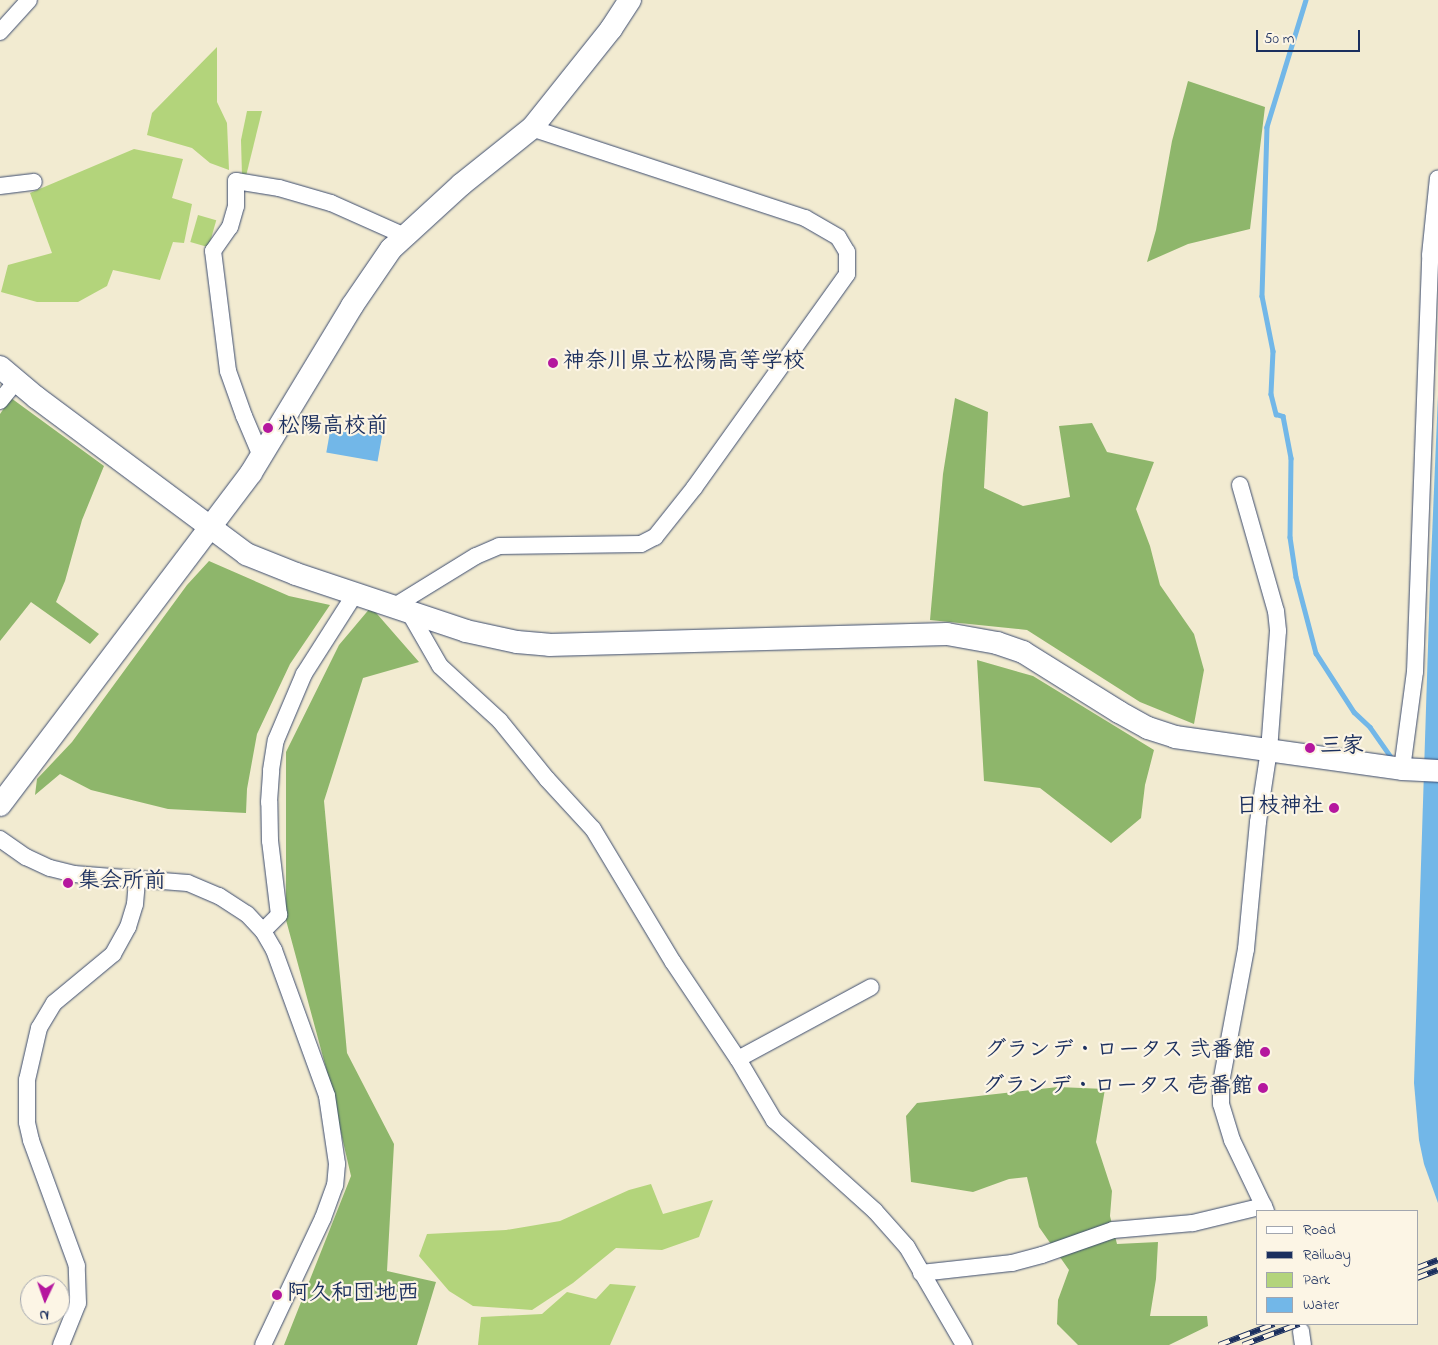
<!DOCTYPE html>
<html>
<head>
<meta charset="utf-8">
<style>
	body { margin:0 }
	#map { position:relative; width:1438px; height:1345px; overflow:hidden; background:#f2ebd1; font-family:"Indie Flower","Klee One",sans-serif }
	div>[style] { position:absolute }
	.green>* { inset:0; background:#b3d47b; transform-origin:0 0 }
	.forest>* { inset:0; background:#8eb66b }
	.water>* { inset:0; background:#72b7e8; transform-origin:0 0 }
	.stream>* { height:4.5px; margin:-2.25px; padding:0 2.25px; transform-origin:2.25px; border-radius:2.25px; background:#72b7e8 }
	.roads { filter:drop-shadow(0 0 1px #3b4b6f) drop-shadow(0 0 1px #3b4b6f) }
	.street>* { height:16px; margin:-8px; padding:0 8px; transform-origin:8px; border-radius:8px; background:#fff }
	.secondary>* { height:22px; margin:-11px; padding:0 11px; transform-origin:11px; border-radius:11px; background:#fff }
	.rail>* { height:5.5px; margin-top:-2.75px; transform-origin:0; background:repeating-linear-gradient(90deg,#fcf5e5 0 11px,#1b2f5e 0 22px); box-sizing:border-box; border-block:1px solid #1b2f5e }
	.dots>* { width:14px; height:14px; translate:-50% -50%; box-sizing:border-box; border:2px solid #fcf5e5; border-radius:50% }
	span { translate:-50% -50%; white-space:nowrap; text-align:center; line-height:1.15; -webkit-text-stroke:4.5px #fcf5e5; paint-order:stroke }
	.poi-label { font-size:22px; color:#1b2f5e; font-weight:700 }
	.left { translate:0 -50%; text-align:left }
	.right { translate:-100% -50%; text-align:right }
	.legend { position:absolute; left:1256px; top:1210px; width:162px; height:115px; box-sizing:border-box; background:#fcf5e5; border:1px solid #a2a6af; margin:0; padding:6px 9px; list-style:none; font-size:15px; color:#1b2f5e }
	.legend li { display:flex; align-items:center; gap:10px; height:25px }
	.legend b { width:25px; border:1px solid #a2a6af }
	.north { position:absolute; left:20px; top:1275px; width:50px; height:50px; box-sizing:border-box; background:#fcf5e5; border:1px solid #a2a6af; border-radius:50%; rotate:183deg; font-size:14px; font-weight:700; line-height:20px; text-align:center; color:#1b2f5e }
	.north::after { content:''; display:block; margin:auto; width:18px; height:22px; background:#b5179e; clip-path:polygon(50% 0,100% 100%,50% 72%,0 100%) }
	.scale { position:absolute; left:1256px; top:30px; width:104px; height:22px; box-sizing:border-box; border:2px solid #1b2f5e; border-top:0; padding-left:6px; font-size:15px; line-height:18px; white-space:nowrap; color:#1b2f5e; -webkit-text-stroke:4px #fcf5e5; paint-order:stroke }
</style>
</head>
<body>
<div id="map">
	<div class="green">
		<div style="clip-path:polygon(217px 47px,217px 102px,227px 123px,229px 170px,210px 163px,192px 148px,147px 135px,152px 113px)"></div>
		<div style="clip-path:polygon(247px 111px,262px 111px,246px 176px,242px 176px,241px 140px)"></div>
		<div style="clip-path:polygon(134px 149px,183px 159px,172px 198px,192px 204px,184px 243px,173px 242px,160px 280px,113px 270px,107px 286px,78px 302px,37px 302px,1px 292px,8px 265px,52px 253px,30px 193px)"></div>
		<div style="left:198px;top:215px;width:19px;height:28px;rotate:16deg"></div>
		<div style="clip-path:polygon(651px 1184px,663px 1214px,713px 1200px,699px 1237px,662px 1250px,616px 1248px,573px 1283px,532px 1310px,473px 1306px,449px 1291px,419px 1256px,427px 1234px,506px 1230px,560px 1221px,629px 1190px)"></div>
		<div style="clip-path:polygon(610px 1284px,636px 1286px,610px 1345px,478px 1345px,481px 1317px,542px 1314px,567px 1292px,596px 1299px)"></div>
	</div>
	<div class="forest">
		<div style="clip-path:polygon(1188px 81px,1265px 107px,1250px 229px,1188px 244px,1147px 262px,1156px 230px,1172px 141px)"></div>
		<div style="clip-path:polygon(11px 398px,104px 466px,82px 520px,65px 581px,56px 602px,99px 634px,90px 644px,31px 602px,0 641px,0 414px)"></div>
		<div style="clip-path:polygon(955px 398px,988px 412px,984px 488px,1023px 506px,1070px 497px,1059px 426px,1092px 423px,1107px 452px,1154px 462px,1136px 509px,1150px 546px,1160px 585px,1194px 634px,1204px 670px,1194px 724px,1140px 702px,1027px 630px,930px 620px,943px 474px)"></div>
		<div style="clip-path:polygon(209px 561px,289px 596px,330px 605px,290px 664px,257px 734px,247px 789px,246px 813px,168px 809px,91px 790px,60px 774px,35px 795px,37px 779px,72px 742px,187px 585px)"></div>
		<div style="clip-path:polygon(371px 607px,419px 662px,363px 678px,324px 801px,347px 1053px,394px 1144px,387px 1271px,436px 1282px,417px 1345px,284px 1345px,351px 1176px,326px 1068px,286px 920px,286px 752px,339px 645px)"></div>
		<div style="clip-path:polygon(977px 660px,1033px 676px,1154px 750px,1145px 785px,1141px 818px,1111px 843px,1040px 788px,984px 781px)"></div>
		<div style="clip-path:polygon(1058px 1087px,1105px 1089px,1096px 1142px,1112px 1191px,1110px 1216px,1117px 1244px,1158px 1242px,1156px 1279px,1150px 1316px,1207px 1316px,1208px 1326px,1169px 1345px,1078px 1345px,1057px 1324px,1058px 1300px,1069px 1270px,1039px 1227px,1027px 1177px,1009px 1179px,973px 1192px,911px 1182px,906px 1116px,917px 1103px)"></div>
	</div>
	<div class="water">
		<div style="clip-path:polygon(1438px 395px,1438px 1203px,1424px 1164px,1419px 1140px,1414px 1083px,1430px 584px)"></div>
		<div style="left:331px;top:426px;width:52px;height:27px;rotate:10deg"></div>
	</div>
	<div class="stream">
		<div style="left:1306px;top:0;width:133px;rotate:107.1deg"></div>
		<div style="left:1267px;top:127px;width:169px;rotate:91.7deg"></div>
		<div style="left:1262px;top:296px;width:56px;rotate:78.7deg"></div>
		<div style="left:1273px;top:351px;width:43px;rotate:92.7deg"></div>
		<div style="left:1271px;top:394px;width:21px;rotate:76deg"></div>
		<div style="left:1276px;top:414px;width:7px;rotate:16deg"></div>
		<div style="left:1283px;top:416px;width:43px;rotate:79.2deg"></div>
		<div style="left:1291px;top:458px;width:79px;rotate:90.7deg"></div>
		<div style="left:1290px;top:537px;width:40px;rotate:81.5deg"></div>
		<div style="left:1296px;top:577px;width:79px;rotate:75.3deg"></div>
		<div style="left:1316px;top:653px;width:70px;rotate:57.2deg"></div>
		<div style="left:1354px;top:712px;width:22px;rotate:43deg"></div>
		<div style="left:1370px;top:727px;width:38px;rotate:55deg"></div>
	</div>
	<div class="roads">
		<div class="street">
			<div style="left:0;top:32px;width:43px;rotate:-47.8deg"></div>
			<div style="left:0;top:186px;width:34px;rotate:-7deg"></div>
			<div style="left:0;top:401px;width:26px;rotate:-51deg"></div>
			<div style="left:261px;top:456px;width:43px;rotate:-113deg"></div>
			<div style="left:244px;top:416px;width:48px;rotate:-109.6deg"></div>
			<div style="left:228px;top:371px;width:121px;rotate:-97.1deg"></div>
			<div style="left:213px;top:251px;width:29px;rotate:-55deg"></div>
			<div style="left:230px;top:227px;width:22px;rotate:-74deg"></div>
			<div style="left:236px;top:206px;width:25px;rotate:-90deg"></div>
			<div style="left:236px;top:181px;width:44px;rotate:9.2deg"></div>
			<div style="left:279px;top:188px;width:54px;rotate:16.1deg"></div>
			<div style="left:331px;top:203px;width:81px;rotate:24deg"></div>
			<div style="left:1240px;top:485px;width:131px;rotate:74.1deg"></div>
			<div style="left:1276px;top:611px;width:20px;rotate:84deg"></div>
			<div style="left:1278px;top:631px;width:119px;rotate:94.3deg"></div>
			<div style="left:1269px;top:750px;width:73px;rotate:98.7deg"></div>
			<div style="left:1258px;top:822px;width:128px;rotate:95.4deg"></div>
			<div style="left:1246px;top:949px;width:136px;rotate:100.6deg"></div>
			<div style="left:1221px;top:1083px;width:21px;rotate:90deg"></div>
			<div style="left:1221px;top:1104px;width:38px;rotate:73deg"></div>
			<div style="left:1232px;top:1140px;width:79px;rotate:64.4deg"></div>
			<div style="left:393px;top:607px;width:97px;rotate:-31.6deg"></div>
			<div style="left:476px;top:556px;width:25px;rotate:-23deg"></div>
			<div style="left:499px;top:546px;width:142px;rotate:-0.8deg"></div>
			<div style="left:641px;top:544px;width:16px;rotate:-27deg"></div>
			<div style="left:655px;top:537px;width:63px;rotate:-51.5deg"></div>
			<div style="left:694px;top:488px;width:263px;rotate:-54.4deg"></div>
			<div style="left:847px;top:274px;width:22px;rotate:-90deg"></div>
			<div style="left:847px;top:252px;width:17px;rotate:-121deg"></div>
			<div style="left:838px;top:237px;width:38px;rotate:-150deg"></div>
			<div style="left:805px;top:218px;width:287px;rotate:-161.8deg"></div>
			<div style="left:409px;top:612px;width:62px;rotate:60.1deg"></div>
			<div style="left:440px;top:666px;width:81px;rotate:42.5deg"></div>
			<div style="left:500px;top:721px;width:75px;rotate:51deg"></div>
			<div style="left:547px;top:779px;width:68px;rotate:47.4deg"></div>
			<div style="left:593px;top:829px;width:155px;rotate:59deg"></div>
			<div style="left:673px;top:962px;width:117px;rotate:56.2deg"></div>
			<div style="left:738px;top:1059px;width:71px;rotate:59.5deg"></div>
			<div style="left:774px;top:1120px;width:136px;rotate:42deg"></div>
			<div style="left:875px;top:1211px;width:48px;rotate:48.4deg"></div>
			<div style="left:907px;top:1247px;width:113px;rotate:59.8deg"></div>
			<div style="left:1402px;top:769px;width:98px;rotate:-82.4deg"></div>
			<div style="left:1415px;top:672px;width:417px;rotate:-87.9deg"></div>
			<div style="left:1430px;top:255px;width:77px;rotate:-84.1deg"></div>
			<div style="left:0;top:839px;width:32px;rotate:35deg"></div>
			<div style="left:26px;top:857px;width:26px;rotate:25deg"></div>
			<div style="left:50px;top:868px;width:25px;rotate:14deg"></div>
			<div style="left:74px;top:874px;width:114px;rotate:4.5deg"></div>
			<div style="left:188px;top:883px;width:34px;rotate:23deg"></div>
			<div style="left:219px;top:896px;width:33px;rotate:33deg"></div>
			<div style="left:247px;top:914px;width:23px;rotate:47deg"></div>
			<div style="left:263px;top:931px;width:22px;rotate:60deg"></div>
			<div style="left:274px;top:950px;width:155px;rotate:70deg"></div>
			<div style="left:327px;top:1096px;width:69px;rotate:81.6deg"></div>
			<div style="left:337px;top:1164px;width:21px;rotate:95deg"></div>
			<div style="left:335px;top:1185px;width:35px;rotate:110deg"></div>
			<div style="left:323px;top:1218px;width:140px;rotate:115.3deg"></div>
			<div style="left:263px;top:931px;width:23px;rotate:-45deg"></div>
			<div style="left:279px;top:915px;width:75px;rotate:-96.9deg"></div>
			<div style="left:270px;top:841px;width:39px;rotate:-91deg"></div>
			<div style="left:269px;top:802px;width:32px;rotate:-86deg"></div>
			<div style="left:271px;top:770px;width:30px;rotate:-81deg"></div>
			<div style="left:276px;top:740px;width:72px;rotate:-67deg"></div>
			<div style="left:304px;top:674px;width:95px;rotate:-57.5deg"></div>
			<div style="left:738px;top:1059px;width:151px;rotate:-28.4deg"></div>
			<div style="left:921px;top:1273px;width:92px;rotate:-6.3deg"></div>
			<div style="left:1012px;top:1263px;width:31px;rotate:-15deg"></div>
			<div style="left:1042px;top:1255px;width:75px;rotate:-19.4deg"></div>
			<div style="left:1113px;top:1230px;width:80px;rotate:-5deg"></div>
			<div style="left:1193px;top:1223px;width:73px;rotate:-13.5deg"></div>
			<div style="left:1301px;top:1331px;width:14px;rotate:82deg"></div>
			<div style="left:61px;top:1345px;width:45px;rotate:-68deg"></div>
			<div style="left:78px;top:1303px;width:37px;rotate:-92deg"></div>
			<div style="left:77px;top:1266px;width:134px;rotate:-110.1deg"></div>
			<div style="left:31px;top:1140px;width:18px;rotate:-103deg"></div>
			<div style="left:27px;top:1122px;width:42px;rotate:-90deg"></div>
			<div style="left:27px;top:1080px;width:53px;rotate:-77deg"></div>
			<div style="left:39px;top:1028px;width:29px;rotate:-59deg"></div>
			<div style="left:54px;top:1003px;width:77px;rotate:-39.7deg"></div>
			<div style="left:113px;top:954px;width:31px;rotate:-61deg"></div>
			<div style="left:128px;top:927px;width:24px;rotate:-73deg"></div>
			<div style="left:135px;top:904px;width:23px;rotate:-85deg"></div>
		</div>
		<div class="secondary">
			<div style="left:0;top:367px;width:48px;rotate:40deg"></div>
			<div style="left:37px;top:398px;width:261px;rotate:36.7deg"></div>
			<div style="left:246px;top:554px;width:54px;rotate:21.8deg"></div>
			<div style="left:296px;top:574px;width:179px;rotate:18.5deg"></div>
			<div style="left:466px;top:631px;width:52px;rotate:12.2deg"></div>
			<div style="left:517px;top:642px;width:32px;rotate:5deg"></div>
			<div style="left:549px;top:645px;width:398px;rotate:-1.6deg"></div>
			<div style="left:947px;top:634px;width:51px;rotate:10.2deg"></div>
			<div style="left:997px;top:643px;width:28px;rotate:19deg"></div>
			<div style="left:1023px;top:652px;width:113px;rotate:32deg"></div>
			<div style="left:1119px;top:712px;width:33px;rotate:29deg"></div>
			<div style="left:1148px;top:728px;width:28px;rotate:18deg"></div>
			<div style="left:1175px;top:737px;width:229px;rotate:8deg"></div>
			<div style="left:1402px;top:769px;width:36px;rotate:3deg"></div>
			<div style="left:0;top:805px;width:416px;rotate:-52.9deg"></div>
			<div style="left:251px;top:473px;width:195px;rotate:-58.8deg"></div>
			<div style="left:352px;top:306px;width:69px;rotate:-55.6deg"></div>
			<div style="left:391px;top:249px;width:96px;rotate:-42.5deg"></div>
			<div style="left:462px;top:184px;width:90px;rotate:-38.7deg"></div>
			<div style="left:532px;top:128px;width:127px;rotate:-51.4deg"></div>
			<div style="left:611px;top:29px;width:35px;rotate:-57deg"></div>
		</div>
	</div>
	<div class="rail">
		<div style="left:1417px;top:1268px;width:22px;rotate:-21deg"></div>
		<div style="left:1417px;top:1278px;width:22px;rotate:-21deg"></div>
		<div style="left:1219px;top:1345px;width:59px;rotate:-20.9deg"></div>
		<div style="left:1243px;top:1345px;width:60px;rotate:-20.6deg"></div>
	</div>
	<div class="dots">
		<div style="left:553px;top:363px;background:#b5179e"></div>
		<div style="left:268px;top:428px;background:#b5179e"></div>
		<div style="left:1310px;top:748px;background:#b5179e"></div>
		<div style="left:1334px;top:808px;background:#b5179e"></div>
		<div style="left:68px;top:883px;background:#b5179e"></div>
		<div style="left:1265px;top:1052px;background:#b5179e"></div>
		<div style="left:1263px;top:1088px;background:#b5179e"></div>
		<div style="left:277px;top:1295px;background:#b5179e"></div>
	</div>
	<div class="poi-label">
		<span class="left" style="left:563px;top:363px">神奈川県立松陽高等学校</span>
		<span class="left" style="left:278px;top:428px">松陽高校前</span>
		<span class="left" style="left:1320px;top:748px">三家</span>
		<span class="right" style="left:1324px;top:808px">日枝神社</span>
		<span class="left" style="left:78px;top:883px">集会所前</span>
		<span class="right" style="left:1255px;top:1052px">グランデ・ロータス 弐番館</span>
		<span class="right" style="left:1253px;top:1088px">グランデ・ロータス 壱番館</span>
		<span class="left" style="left:287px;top:1295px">阿久和団地西</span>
	</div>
	<ul class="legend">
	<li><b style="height:6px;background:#fff"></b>Road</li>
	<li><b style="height:6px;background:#1b2f5e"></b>Railway</li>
	<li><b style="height:14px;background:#b3d47b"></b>Park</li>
	<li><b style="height:14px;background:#72b7e8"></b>Water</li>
	</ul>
	<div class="north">N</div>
	<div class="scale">50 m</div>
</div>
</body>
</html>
